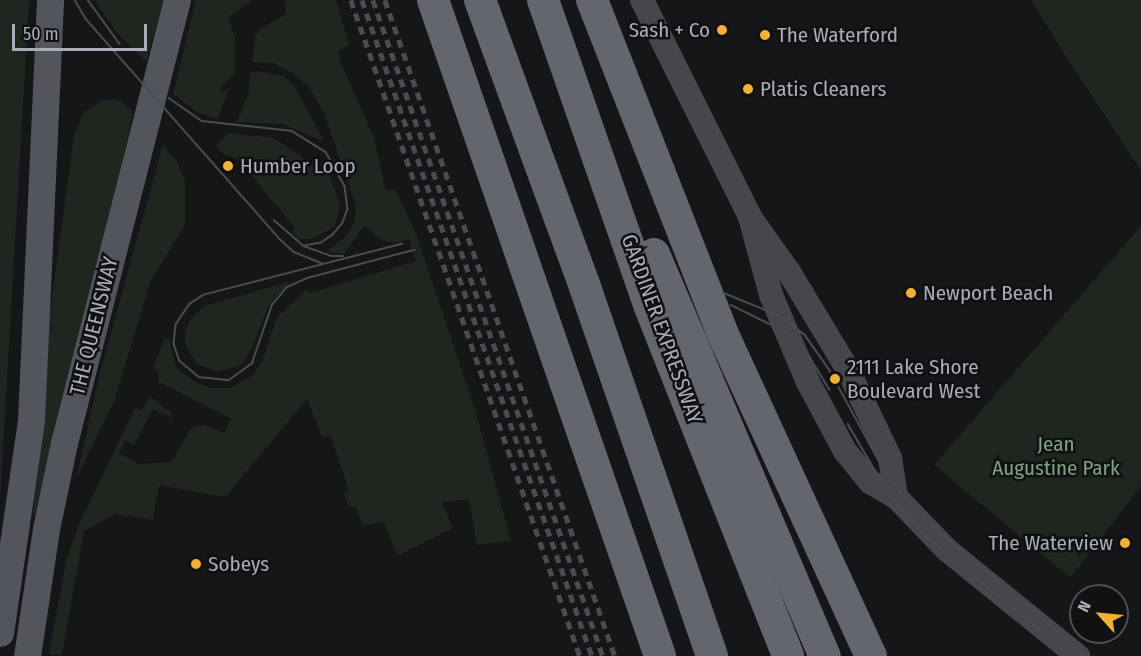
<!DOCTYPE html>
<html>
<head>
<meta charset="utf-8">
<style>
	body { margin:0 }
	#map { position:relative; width:1141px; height:656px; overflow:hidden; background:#161618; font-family:"Fira Sans Condensed",sans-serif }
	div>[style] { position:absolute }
	.green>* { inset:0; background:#1e261f }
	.secondary>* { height:24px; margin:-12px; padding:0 12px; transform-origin:12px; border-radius:12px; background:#45474d }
	.primary>* { height:27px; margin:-13.5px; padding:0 13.5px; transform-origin:13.5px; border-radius:13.5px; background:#53555c }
	.highway>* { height:32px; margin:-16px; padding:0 16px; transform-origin:16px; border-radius:16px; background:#63666e }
	.tram>* { height:1.5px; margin:-0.75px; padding:0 0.75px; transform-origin:0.75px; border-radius:0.75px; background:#4a4c52 }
	.rail>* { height:4.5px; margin-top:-2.25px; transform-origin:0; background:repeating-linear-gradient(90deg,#4a4c52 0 8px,transparent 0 14px) }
	.dots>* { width:16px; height:16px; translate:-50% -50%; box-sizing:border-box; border:3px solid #111113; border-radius:50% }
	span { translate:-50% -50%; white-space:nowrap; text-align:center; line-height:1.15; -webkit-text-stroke:5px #111113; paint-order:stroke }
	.poi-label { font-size:21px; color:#a8adb8 }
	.right { translate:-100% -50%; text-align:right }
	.left { translate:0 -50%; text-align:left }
	.street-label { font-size:21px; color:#a8adb8 }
	.park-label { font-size:21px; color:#7fa381 }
	.north { position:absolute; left:1069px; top:584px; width:60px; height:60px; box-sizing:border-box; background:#111113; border:2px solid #4d4f55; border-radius:50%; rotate:297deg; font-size:16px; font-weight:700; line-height:24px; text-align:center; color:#a8adb8 }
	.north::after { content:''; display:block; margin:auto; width:21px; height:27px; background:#f2b134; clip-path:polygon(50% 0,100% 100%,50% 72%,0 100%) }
	.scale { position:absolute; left:12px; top:24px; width:135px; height:27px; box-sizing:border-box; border:3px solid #a8adb8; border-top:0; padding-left:8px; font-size:18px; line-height:21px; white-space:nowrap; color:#a8adb8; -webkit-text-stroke:4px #111113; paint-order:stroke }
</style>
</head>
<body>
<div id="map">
	<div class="green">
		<div style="clip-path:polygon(0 0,29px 0,0 501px)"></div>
		<div style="clip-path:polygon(95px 0,164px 0,146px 61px,116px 32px)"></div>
		<div style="clip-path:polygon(196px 0,253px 0,228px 17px,235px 38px,235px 73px,219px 89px,224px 93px,229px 88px,218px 119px,199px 113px,173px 94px)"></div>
		<div style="clip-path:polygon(285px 0,336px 0,349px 45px,338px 51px,341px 63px,374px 138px,386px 191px,395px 189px,415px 231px,476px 413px,511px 541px,477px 545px,469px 499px,442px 502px,453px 528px,397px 556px,384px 522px,363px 525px,356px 508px,348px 506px,344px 493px,349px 491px,331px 436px,322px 437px,307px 399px,225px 497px,159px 485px,153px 520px,115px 514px,84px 531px,62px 655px,49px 655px,66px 561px,80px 522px,135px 408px,142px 410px,150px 397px,172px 413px,172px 418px,153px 409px,134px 445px,125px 440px,119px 453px,138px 464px,171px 462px,192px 427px,205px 425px,224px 433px,231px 419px,157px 381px,159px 373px,153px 368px,165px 338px,169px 339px,176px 367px,193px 381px,210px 388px,231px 388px,252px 376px,262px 362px,277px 317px,307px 289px,310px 293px,416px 261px,409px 239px,394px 243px,382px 240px,364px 226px,344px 254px,326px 252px,347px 235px,355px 221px,356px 205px,324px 113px,309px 87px,292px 73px,273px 63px,252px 62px,255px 37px,260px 29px,286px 14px)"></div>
		<div style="clip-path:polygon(1031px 0,1141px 0,1141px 171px,1060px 47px)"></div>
		<div style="clip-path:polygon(258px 71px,283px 76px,293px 84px,325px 142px,282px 124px,237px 122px,249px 92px,250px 73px)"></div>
		<div style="clip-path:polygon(113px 99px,121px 101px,133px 113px,112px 211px,36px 515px,33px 515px,45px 348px,74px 136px,83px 113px,102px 100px)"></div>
		<div style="clip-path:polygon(228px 133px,274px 138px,330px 176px,340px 204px,335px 226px,312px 239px,299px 239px,291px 232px,295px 228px,237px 158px,224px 155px,216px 145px)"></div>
		<div style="clip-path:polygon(163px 145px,177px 161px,185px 182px,185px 225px,151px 280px,114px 401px,76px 479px,100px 373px)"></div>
		<div style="clip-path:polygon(1141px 226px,1141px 486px,1070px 578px,934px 465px)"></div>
		<div style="clip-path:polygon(291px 281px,269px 305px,250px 352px,240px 366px,217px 372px,196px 363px,185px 344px,185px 333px,190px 320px,204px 306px)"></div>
	</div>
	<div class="secondary">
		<div style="left:642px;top:0;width:242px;rotate:63.5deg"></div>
		<div style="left:750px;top:217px;width:67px;rotate:54.7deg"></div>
		<div style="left:789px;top:272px;width:112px;rotate:58.9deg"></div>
		<div style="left:847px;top:368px;width:100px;rotate:64.5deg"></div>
		<div style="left:890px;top:458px;width:39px;rotate:81deg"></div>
		<div style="left:750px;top:217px;width:81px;rotate:74.9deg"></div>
		<div style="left:771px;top:295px;width:95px;rotate:67deg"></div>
		<div style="left:808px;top:382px;width:78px;rotate:61.8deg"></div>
		<div style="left:845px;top:451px;width:40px;rotate:51deg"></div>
		<div style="left:870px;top:482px;width:30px;rotate:30deg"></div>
		<div style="left:896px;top:497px;width:74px;rotate:46.1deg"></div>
		<div style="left:947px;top:550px;width:169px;rotate:39deg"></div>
	</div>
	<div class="primary">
		<div style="left:0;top:633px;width:215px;rotate:-81.7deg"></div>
		<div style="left:31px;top:420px;width:420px;rotate:-87.4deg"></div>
		<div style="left:27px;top:656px;width:128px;rotate:-81.5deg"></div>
		<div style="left:46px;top:529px;width:88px;rotate:-78.2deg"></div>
		<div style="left:64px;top:443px;width:457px;rotate:-75.7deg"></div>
	</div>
	<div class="highway">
		<div style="left:433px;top:0;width:694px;rotate:70.91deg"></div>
		<div style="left:480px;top:0;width:306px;rotate:69.9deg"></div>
		<div style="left:585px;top:287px;width:390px;rotate:71deg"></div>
		<div style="left:543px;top:0;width:325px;rotate:70.8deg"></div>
		<div style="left:650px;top:307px;width:375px;rotate:68.4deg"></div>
		<div style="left:592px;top:0;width:354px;rotate:68.6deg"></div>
		<div style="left:721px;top:330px;width:359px;rotate:65.3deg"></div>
		<div style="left:654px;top:254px;width:437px;rotate:67deg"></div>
	</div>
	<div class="tram">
		<div style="left:75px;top:0;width:22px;rotate:60deg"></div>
		<div style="left:86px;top:19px;width:293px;rotate:48.6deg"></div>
		<div style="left:280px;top:239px;width:19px;rotate:43deg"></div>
		<div style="left:294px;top:252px;width:31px;rotate:22deg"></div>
		<div style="left:88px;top:0;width:54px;rotate:54deg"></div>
		<div style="left:169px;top:98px;width:40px;rotate:34.9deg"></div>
		<div style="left:202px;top:121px;width:91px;rotate:6.3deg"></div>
		<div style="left:292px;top:131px;width:40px;rotate:32deg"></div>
		<div style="left:326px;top:152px;width:39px;rotate:61deg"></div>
		<div style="left:345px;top:186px;width:23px;rotate:83deg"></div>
		<div style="left:348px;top:209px;width:15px;rotate:110deg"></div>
		<div style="left:343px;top:223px;width:16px;rotate:130deg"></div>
		<div style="left:333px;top:235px;width:14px;rotate:146deg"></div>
		<div style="left:321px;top:243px;width:17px;rotate:170deg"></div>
		<div style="left:274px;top:220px;width:40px;rotate:41deg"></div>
		<div style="left:304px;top:246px;width:29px;rotate:20deg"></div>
		<div style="left:331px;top:256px;width:12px"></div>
		<div style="left:403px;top:244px;width:205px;rotate:165.6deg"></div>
		<div style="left:204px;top:295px;width:17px;rotate:147deg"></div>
		<div style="left:190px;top:304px;width:25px;rotate:124deg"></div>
		<div style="left:176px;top:325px;width:19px;rotate:96deg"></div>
		<div style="left:174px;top:344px;width:18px;rotate:71deg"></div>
		<div style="left:180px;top:361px;width:25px;rotate:40deg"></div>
		<div style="left:199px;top:377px;width:30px;rotate:6deg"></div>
		<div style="left:229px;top:380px;width:29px;rotate:-36deg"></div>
		<div style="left:252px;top:363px;width:61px;rotate:-71deg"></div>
		<div style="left:272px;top:305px;width:23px;rotate:-50deg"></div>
		<div style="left:287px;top:287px;width:22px;rotate:-24deg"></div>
		<div style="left:307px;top:278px;width:111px;rotate:-14.7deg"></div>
		<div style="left:724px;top:293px;width:61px;rotate:22.3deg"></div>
		<div style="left:780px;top:316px;width:31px;rotate:37deg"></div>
		<div style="left:805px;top:335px;width:42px;rotate:54.8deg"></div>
		<div style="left:829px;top:369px;width:115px;rotate:61.4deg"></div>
		<div style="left:884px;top:470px;width:50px;rotate:53.1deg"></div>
		<div style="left:914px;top:510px;width:226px;rotate:40.3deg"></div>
		<div style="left:731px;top:305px;width:61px;rotate:26.1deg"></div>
		<div style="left:786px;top:332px;width:31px;rotate:45deg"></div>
		<div style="left:808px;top:354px;width:42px;rotate:58.6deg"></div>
		<div style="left:848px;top:424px;width:81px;rotate:59.6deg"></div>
		<div style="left:889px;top:494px;width:53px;rotate:48.8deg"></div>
		<div style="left:924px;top:534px;width:191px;rotate:39.7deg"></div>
	</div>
	<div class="rail">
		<div style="left:351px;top:0;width:695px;rotate:70.76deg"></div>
		<div style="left:362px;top:0;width:695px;rotate:70.68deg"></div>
		<div style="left:373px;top:0;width:695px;rotate:70.68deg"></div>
		<div style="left:385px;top:0;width:695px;rotate:70.68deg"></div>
	</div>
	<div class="dots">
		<div style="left:722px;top:30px;background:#f2b134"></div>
		<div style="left:765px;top:35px;background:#f2b134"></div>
		<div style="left:748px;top:89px;background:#f2b134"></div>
		<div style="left:228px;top:166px;background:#f2b134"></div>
		<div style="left:911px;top:293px;background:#f2b134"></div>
		<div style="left:835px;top:379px;background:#f2b134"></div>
		<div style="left:1125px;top:543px;background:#f2b134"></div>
		<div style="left:196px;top:564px;background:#f2b134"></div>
	</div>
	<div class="poi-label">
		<span class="right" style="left:710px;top:30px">Sash + Co</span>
		<span class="left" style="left:777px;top:35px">The Waterford</span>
		<span class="left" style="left:760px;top:89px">Platis Cleaners</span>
		<span class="left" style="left:240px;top:166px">Humber Loop</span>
		<span class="left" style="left:923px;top:293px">Newport Beach</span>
		<span class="left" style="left:847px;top:379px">2111 Lake Shore<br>Boulevard West</span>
		<span class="right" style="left:1113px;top:543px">The Waterview</span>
		<span class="left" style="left:208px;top:564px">Sobeys</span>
	</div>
	<div class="street-label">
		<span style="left:94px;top:326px;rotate:-76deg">THE QUEENSWAY</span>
		<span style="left:662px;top:329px;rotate:70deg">GARDINER EXPRESSWAY</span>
	</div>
	<div class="park-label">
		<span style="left:1056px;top:456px">Jean<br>Augustine Park</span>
	</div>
	<div class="north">N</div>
	<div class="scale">50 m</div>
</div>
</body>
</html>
